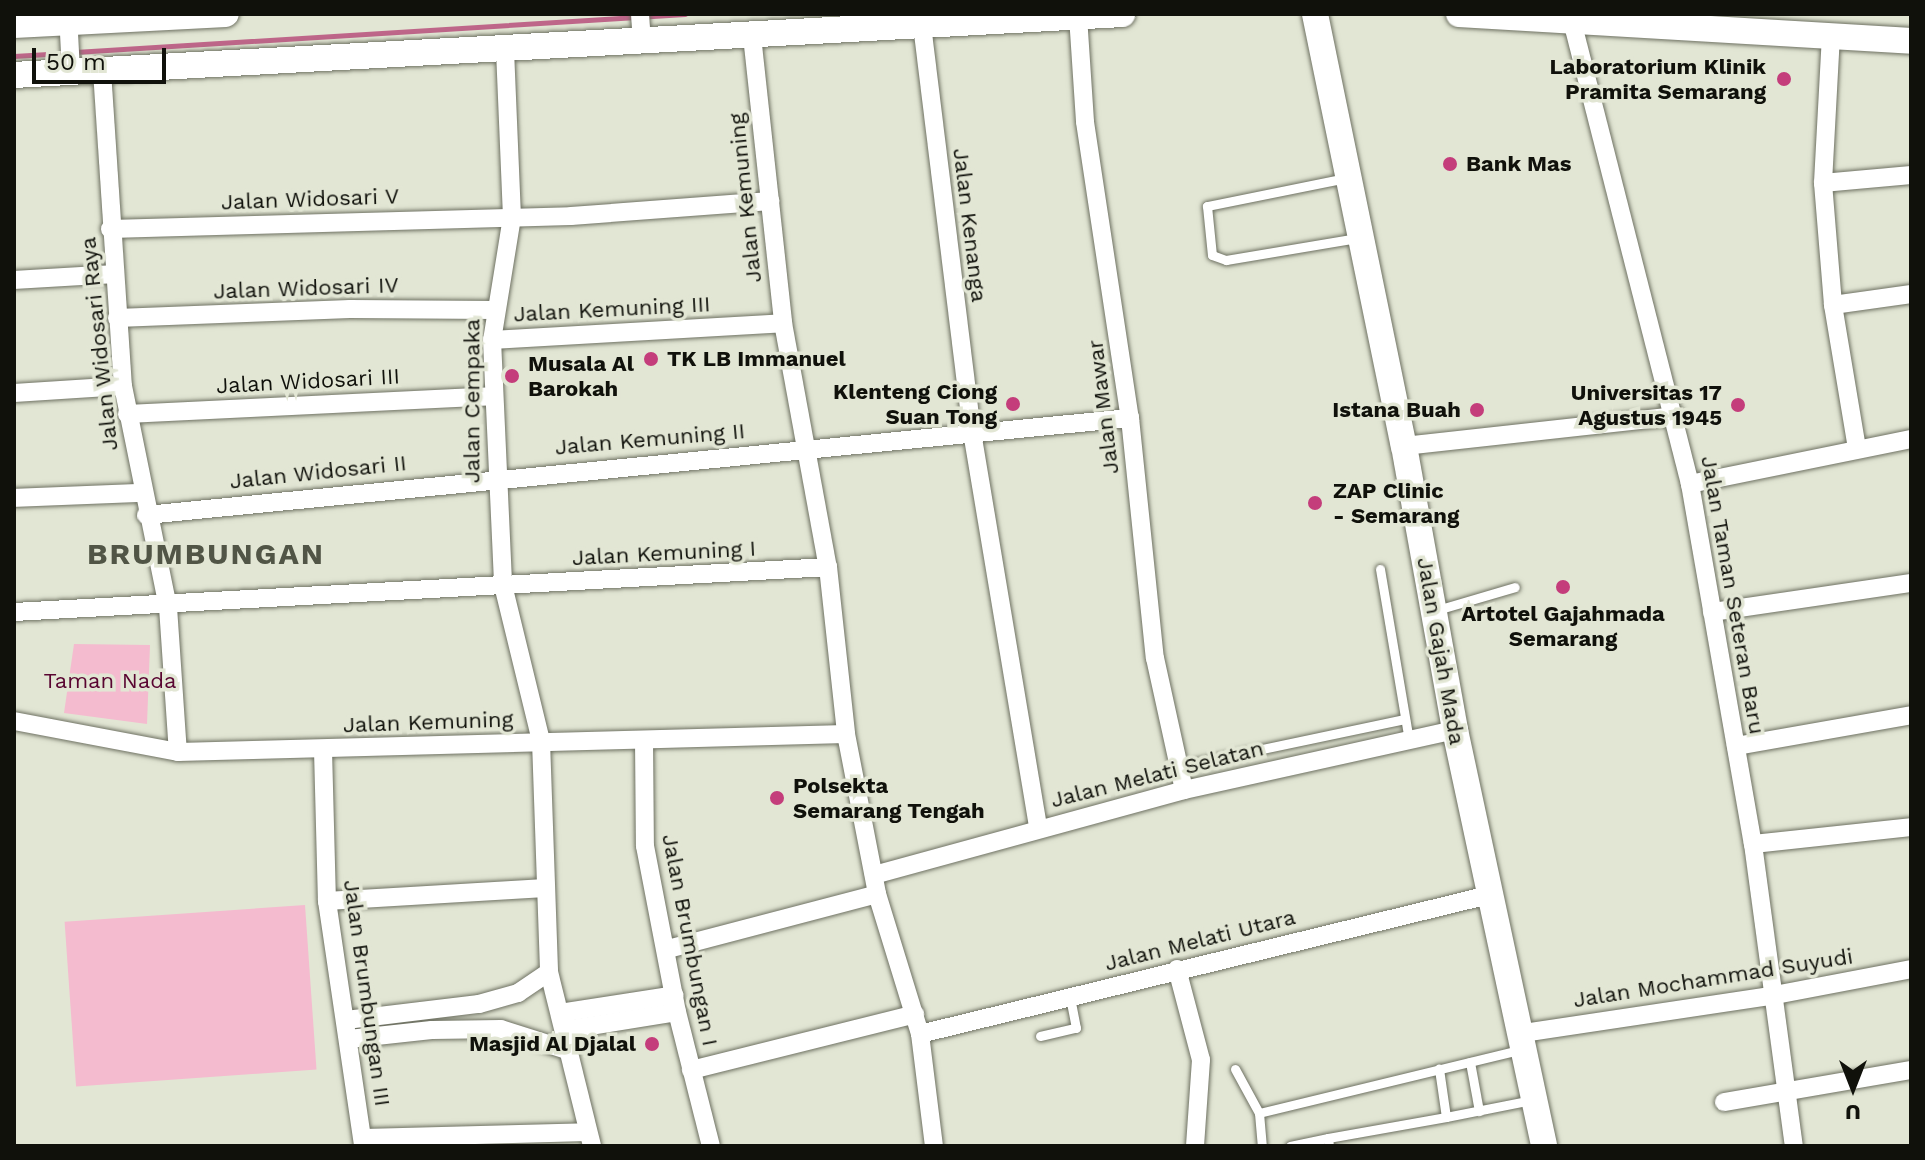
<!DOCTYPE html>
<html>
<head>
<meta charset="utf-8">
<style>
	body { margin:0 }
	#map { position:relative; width:1925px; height:1160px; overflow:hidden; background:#e2e6d4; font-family:"Work Sans",sans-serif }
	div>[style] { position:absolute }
	.green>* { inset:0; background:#f4bbcf; transform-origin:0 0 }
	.stream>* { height:5px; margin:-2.5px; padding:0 2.5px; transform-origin:2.5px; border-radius:2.5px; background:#be6689 }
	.roads { filter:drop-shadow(0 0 2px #6e7162) drop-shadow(0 0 2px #6e7162) }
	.service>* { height:9px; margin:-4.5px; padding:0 4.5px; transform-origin:4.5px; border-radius:4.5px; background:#fff }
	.minor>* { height:18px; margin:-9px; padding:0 9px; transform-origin:9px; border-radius:9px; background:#fff }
	.secondary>* { height:26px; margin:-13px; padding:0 13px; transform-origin:13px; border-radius:13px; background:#fff }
	.dots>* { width:22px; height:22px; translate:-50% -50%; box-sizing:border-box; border:4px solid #e2e6d4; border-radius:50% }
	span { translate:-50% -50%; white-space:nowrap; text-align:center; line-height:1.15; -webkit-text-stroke:7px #e2e6d4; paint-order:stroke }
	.poi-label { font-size:22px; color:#10110b; font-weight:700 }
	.right { translate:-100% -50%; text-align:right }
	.left { translate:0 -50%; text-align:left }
	.street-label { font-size:22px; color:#10110b }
	.park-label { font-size:22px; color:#590531 }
	.district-label { font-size:30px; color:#515546; font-weight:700; letter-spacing:2px }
	.frame { position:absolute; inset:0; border:16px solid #10110b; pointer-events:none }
	.north { position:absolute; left:1813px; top:1048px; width:80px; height:80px; -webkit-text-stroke:6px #e2e6d4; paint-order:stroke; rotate:180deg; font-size:22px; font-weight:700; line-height:32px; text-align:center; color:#10110b }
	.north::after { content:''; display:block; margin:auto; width:28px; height:36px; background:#10110b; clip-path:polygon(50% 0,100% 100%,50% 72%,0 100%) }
	.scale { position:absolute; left:32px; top:48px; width:134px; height:36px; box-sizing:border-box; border:4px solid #10110b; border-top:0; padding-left:10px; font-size:24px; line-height:28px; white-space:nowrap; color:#10110b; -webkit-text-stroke:6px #e2e6d4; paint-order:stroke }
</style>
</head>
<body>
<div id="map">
	<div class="green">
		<div style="clip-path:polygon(74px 644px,150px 645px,147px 724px,64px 713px)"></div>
		<div style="left:305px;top:905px;width:165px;height:241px;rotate:86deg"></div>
	</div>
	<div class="stream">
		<div style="left:75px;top:52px;width:611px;rotate:-3.56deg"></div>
		<div style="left:14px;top:56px;width:51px;rotate:-3.4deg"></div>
	</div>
	<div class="roads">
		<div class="service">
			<div style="left:1346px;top:178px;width:142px;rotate:168.6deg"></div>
			<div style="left:1207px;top:206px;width:49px;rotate:84.2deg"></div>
			<div style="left:1212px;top:255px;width:15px;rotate:20deg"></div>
			<div style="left:1226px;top:260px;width:133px;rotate:-9.5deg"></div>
			<div style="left:1380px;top:569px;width:173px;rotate:80.4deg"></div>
			<div style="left:1437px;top:610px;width:81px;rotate:-16.4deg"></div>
			<div style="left:1177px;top:767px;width:233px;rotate:-11.9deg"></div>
			<div style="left:1040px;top:1036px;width:37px;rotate:-13deg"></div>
			<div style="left:1076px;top:1028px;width:32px;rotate:-101deg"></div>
			<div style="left:1470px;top:1062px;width:50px;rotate:79.6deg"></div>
			<div style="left:1235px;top:1069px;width:50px;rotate:61.4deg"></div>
			<div style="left:1259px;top:1113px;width:33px;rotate:85deg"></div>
			<div style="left:1259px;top:1113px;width:268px;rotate:-13.6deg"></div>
			<div style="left:1446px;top:1117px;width:88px;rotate:-11.2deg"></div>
			<div style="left:1290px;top:1146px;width:39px;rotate:-12deg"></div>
			<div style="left:1329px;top:1146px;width:8px;rotate:-97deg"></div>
			<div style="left:1328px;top:1138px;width:120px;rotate:-10.1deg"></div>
			<div style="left:1446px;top:1117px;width:49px;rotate:-98.3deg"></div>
		</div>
		<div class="minor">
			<div style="left:68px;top:14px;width:58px;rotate:87deg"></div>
			<div style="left:640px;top:14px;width:27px;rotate:86deg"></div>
			<div style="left:1078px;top:16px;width:106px;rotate:86.2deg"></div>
			<div style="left:1085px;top:122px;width:299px;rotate:81.4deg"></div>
			<div style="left:1130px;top:418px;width:241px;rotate:84.1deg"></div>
			<div style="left:1155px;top:658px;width:135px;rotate:77.6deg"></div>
			<div style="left:1572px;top:21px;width:478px;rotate:75.7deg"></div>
			<div style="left:1690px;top:484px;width:365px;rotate:80.1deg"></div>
			<div style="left:1753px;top:844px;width:305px;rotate:82.3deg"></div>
			<div style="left:922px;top:25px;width:410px;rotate:83deg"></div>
			<div style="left:972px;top:432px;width:401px;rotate:80.5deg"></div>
			<div style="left:1831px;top:35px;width:148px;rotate:93.1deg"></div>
			<div style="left:1823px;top:183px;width:122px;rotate:85.3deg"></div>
			<div style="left:1833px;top:305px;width:146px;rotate:80.5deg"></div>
			<div style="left:752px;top:36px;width:289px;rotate:83.8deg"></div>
			<div style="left:783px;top:323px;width:248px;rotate:79.6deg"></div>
			<div style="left:828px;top:567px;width:168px;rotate:83.8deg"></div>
			<div style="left:846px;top:734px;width:163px;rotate:79deg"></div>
			<div style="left:877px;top:894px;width:146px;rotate:72.9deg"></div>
			<div style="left:920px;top:1034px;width:113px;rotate:82.9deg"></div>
			<div style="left:505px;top:50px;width:167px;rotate:87.6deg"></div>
			<div style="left:512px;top:217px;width:125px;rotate:99.2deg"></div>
			<div style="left:492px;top:340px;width:245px;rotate:87.4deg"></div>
			<div style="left:503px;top:585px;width:161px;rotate:76.3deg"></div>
			<div style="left:541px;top:741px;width:231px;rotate:88deg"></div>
			<div style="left:549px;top:972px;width:179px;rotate:76.1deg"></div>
			<div style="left:102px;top:71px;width:316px;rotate:86.2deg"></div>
			<div style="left:123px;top:386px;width:226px;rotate:78.5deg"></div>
			<div style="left:168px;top:607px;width:145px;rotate:86.1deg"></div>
			<div style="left:1823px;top:183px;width:88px;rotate:-5.2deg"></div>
			<div style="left:110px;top:229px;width:461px;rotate:-1.6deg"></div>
			<div style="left:571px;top:216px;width:200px;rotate:-4.3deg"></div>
			<div style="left:14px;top:280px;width:101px;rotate:-3.4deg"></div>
			<div style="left:1833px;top:305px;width:79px;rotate:-8deg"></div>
			<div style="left:117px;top:318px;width:233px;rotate:-2.2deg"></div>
			<div style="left:350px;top:309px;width:145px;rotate:0.4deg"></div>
			<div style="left:492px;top:340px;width:291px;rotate:-3.3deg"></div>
			<div style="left:14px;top:393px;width:109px;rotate:-3.7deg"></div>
			<div style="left:127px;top:414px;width:365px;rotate:-2.8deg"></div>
			<div style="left:1404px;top:446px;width:274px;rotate:-6.3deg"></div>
			<div style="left:1690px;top:484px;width:226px;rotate:-11.5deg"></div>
			<div style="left:14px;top:498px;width:127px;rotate:-2.3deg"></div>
			<div style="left:146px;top:515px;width:989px;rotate:-5.63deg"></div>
			<div style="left:14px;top:612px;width:815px;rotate:-3.16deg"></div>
			<div style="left:1712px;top:612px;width:201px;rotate:-8.3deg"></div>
			<div style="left:14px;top:721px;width:167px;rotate:10.7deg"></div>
			<div style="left:178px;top:752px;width:668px;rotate:-1.54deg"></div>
			<div style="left:644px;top:740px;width:106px;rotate:89.5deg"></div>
			<div style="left:645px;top:846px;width:169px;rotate:79.1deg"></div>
			<div style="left:677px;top:1012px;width:138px;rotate:75.8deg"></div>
			<div style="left:1736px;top:746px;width:178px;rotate:-10deg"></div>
			<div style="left:323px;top:750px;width:151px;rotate:88.5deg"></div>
			<div style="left:327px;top:901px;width:248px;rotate:81.6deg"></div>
			<div style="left:1753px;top:844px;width:159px;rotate:-6.1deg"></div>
			<div style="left:874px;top:875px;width:321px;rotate:-15.3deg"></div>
			<div style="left:1184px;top:790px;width:278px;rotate:-12.5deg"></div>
			<div style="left:327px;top:901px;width:218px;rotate:-3.4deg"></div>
			<div style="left:668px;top:949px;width:216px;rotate:-14.7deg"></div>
			<div style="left:1177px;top:969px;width:94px;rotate:75.2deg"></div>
			<div style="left:1201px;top:1060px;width:86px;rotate:94deg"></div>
			<div style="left:560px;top:1013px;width:116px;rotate:-8.9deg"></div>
			<div style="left:346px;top:1020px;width:134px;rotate:-6.9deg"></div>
			<div style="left:479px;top:1004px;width:41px;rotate:-15.8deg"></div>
			<div style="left:518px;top:993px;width:37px;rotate:-34deg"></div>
			<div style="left:565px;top:1030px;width:113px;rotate:-9.1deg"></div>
			<div style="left:1523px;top:1033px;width:250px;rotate:-8.5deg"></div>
			<div style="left:1770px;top:996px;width:144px;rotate:-10.8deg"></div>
			<div style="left:920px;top:1034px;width:590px;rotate:-13.73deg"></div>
			<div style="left:349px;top:1039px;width:83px;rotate:-6.2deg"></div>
			<div style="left:432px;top:1030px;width:69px;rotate:-0.8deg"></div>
			<div style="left:501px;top:1029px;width:72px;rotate:17.7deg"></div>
			<div style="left:691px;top:1070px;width:231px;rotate:-14deg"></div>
			<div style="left:1724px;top:1102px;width:190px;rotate:-9.7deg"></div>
			<div style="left:363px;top:1138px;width:225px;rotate:-1.5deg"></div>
		</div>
		<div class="secondary">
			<div style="left:1315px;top:14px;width:441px;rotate:78.4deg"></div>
			<div style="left:1404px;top:446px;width:289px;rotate:79.8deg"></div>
			<div style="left:1455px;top:730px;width:425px;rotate:77.9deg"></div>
			<div style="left:1459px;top:14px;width:453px;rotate:3.4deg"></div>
			<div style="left:14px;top:25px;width:212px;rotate:-3deg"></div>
			<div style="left:14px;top:75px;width:1110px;rotate:-3.15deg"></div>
		</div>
	</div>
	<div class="dots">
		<div style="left:1784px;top:79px;background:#c43d7b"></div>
		<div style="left:1450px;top:164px;background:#c43d7b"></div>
		<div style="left:651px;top:359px;background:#c43d7b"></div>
		<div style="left:512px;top:376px;background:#c43d7b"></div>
		<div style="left:1013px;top:404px;background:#c43d7b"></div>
		<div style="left:1738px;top:405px;background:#c43d7b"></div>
		<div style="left:1477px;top:410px;background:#c43d7b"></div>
		<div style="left:1315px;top:503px;background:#c43d7b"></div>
		<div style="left:1563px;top:587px;background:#c43d7b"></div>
		<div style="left:777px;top:798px;background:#c43d7b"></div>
		<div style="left:652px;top:1044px;background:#c43d7b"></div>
	</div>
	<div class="poi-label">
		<span class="right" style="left:1766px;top:79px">Laboratorium Klinik<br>Pramita Semarang</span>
		<span class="left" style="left:1466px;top:164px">Bank Mas</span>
		<span class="left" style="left:667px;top:359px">TK LB Immanuel</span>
		<span class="left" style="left:528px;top:376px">Musala Al<br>Barokah</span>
		<span class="right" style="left:997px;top:404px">Klenteng Ciong<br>Suan Tong</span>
		<span class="right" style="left:1722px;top:405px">Universitas 17<br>Agustus 1945</span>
		<span class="right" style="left:1461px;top:410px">Istana Buah</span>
		<span class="left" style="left:1333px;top:503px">ZAP Clinic<br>- Semarang</span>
		<span style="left:1563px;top:626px">Artotel Gajahmada<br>Semarang</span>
		<span class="left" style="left:793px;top:798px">Polsekta<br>Semarang Tengah</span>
		<span class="right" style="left:636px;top:1044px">Masjid Al Djalal</span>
	</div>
	<div class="street-label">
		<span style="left:745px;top:198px;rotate:-96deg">Jalan Kemuning</span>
		<span style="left:310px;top:199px;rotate:-2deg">Jalan Widosari V</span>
		<span style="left:970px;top:225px;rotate:83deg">Jalan Kenanga</span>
		<span style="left:306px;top:288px;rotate:-2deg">Jalan Widosari IV</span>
		<span style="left:612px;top:309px;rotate:-3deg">Jalan Kemuning III</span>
		<span style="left:99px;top:344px;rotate:-96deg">Jalan Widosari Raya</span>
		<span style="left:308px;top:381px;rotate:-3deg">Jalan Widosari III</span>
		<span style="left:472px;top:401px;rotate:-90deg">Jalan Cempaka</span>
		<span style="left:1103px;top:407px;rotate:-97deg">Jalan Mawar</span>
		<span style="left:650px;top:439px;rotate:-5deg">Jalan Kemuning II</span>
		<span style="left:318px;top:472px;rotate:-6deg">Jalan Widosari II</span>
		<span style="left:664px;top:553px;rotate:-3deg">Jalan Kemuning I</span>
		<span style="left:1733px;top:595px;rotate:80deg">Jalan Taman Seteran Baru</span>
		<span style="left:1441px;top:651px;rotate:80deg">Jalan Gajah Mada</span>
		<span style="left:428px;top:722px;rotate:-2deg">Jalan Kemuning</span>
		<span style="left:1157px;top:774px;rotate:-14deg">Jalan Melati Selatan</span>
		<span style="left:690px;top:940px;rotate:79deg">Jalan Brumbungan I</span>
		<span style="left:1200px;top:940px;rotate:-14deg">Jalan Melati Utara</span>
		<span style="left:1713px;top:978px;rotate:-9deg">Jalan Mochammad Suyudi</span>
		<span style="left:367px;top:993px;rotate:82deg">Jalan Brumbungan III</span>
	</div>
	<div class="park-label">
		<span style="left:110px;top:681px">Taman Nada</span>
	</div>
	<div class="district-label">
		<span style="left:206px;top:554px">BRUMBUNGAN</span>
	</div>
	<div class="frame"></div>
	<div class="north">U</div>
	<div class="scale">50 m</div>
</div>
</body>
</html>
